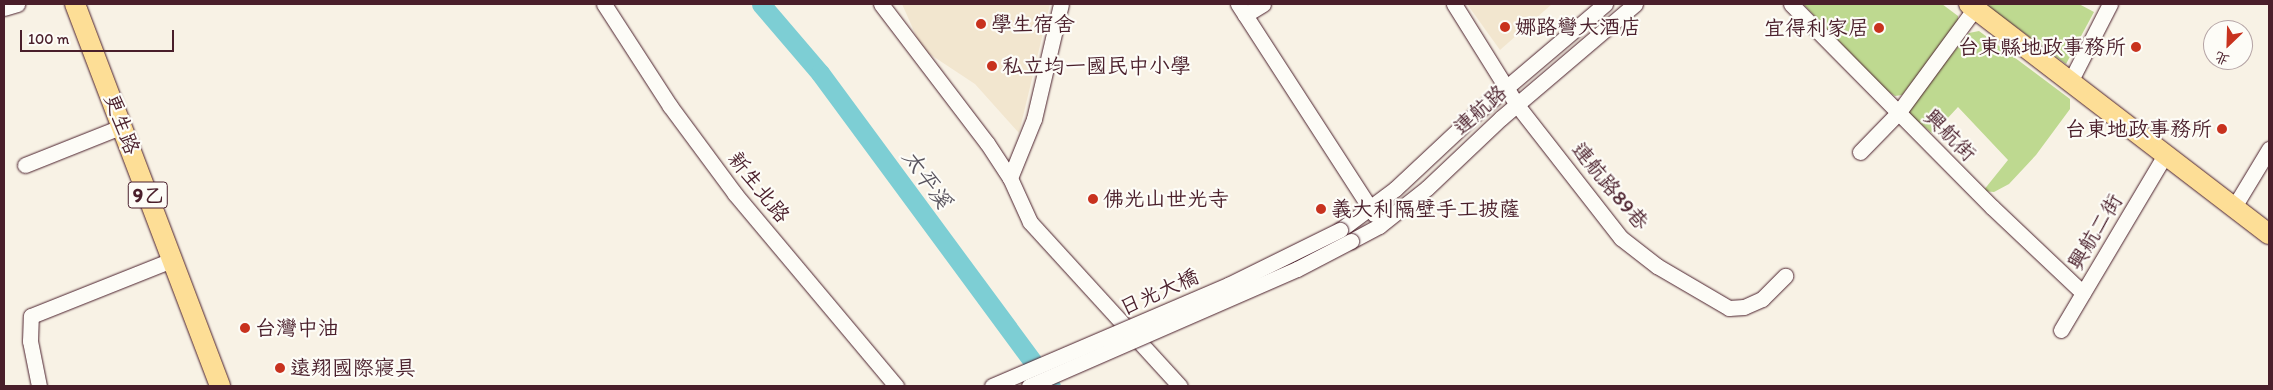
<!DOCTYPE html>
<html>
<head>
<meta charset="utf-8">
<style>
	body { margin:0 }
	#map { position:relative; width:2273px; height:390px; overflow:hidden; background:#f8f2e5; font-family:Itim,"LXGW WenKai TC",sans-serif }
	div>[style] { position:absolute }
	.built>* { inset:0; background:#f2e6cf }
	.green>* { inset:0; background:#bed990 }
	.river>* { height:19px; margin:-9.5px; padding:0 9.5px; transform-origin:9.5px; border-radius:9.5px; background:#7dced4 }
	.roads { filter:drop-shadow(0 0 1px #4a1f2b) drop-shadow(0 0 1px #4a1f2b) }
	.minor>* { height:15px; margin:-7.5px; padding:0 7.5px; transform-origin:7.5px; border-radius:7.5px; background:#fdfcf7 }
	.major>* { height:20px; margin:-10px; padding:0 10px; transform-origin:10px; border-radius:10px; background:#fdde96 }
	.bridges { filter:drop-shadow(0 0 1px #4a1f2b) drop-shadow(0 0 1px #4a1f2b) }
	.minor-bridge>* { height:15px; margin:-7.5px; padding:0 7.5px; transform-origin:7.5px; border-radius:7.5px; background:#fdfcf7 }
	.dots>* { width:14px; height:14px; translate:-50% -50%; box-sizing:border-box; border:2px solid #fdfcf7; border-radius:50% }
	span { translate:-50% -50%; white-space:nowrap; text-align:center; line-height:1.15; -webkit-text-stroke:4.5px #fdfcf7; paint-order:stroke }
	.shield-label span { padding:1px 4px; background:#fdfcf7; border:1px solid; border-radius:4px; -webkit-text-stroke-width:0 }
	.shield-label { font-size:20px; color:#4a1f2b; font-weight:700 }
	.poi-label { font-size:21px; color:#4a1f2b }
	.left { translate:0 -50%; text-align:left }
	.right { translate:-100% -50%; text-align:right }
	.street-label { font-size:21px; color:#4a1f2b }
	.water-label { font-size:22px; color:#59545e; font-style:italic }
	.frame { position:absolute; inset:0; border:5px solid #4a1f2b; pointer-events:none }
	.north { position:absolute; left:2203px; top:20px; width:50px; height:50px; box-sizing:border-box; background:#fdfcf7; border:1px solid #b5a4a5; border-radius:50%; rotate:204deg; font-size:14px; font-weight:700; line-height:20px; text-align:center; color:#4a1f2b }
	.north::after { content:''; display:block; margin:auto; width:18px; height:22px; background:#c8321e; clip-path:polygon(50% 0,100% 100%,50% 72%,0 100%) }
	.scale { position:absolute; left:20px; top:30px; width:154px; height:22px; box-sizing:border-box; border:2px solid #4a1f2b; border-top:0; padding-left:6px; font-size:15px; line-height:18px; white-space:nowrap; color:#4a1f2b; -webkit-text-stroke:4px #fdfcf7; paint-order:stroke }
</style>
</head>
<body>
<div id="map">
	<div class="built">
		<div style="clip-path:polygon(902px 4px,1050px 4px,1019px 133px,975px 84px,922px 49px)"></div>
		<div style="clip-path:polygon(1467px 4px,1552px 4px,1500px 50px)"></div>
	</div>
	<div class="green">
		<div style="clip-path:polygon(1803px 4px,1942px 4px,1958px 16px,1958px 24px,1902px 95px,1895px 96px,1886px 90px)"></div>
		<div style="clip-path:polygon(1985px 4px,2079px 4px,2094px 12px,2066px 64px)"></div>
		<div style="clip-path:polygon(1979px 31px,2070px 99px,2070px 109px,2036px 155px,2009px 184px,1994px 192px,1983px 191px,2008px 160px,1958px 107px,1933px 134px,1909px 114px,1910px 106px,1969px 33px)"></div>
	</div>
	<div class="river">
		<div style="left:761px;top:4px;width:91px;rotate:49.5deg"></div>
		<div style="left:820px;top:73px;width:389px;rotate:53.6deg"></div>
	</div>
	<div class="roads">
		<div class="minor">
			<div style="left:604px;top:4px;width:121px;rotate:57.1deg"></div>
			<div style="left:670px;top:106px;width:109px;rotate:53.5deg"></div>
			<div style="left:735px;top:194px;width:251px;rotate:50deg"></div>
			<div style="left:881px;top:4px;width:175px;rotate:52.7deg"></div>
			<div style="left:987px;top:143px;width:42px;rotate:56.7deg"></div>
			<div style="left:1010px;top:178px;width:48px;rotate:65.6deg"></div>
			<div style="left:1030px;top:222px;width:222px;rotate:47.6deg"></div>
			<div style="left:1238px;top:4px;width:250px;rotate:57.1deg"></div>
			<div style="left:1454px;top:4px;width:119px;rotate:58deg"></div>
			<div style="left:1517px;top:105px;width:169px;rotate:52deg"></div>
			<div style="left:1621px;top:238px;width:46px;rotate:37.9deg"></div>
			<div style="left:1657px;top:266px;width:83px;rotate:30.3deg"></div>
			<div style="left:1729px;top:308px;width:15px;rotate:-4deg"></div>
			<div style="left:1744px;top:307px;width:20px;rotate:-24deg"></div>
			<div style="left:1762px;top:299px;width:33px;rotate:-45deg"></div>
			<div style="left:1791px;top:4px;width:286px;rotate:45.3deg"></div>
			<div style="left:1992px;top:207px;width:125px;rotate:43.4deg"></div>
			<div style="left:4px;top:8px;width:14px;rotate:-17deg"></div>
			<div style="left:1245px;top:15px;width:21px;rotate:-31deg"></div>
			<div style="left:2070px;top:82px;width:88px;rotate:-62.9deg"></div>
			<div style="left:1860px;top:152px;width:54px;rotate:-45.7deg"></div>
			<div style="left:1898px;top:113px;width:135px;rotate:-53.7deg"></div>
			<div style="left:25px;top:165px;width:105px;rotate:-21.7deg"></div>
			<div style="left:1010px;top:178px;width:64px;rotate:-67.9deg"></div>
			<div style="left:1034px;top:119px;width:118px;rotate:-76.8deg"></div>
			<div style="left:2234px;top:207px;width:68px;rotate:-58.9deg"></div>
			<div style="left:1340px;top:230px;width:69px;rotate:-36.7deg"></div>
			<div style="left:1395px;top:189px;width:108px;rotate:-43.1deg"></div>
			<div style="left:1474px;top:115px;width:172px;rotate:-40.3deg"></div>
			<div style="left:1351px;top:241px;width:32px;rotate:-28deg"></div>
			<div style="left:1379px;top:226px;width:61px;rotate:-38.4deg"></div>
			<div style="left:1427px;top:188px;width:102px;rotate:-43.4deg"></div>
			<div style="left:1501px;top:118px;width:176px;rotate:-40.4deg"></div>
			<div style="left:2061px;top:330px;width:204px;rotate:-59.3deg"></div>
			<div style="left:39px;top:386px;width:46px;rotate:-101.3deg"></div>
			<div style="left:30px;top:341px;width:25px;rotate:-88deg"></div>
			<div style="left:31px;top:316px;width:152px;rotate:-21.7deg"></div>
		</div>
		<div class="major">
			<div style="left:75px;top:4px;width:409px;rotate:69.2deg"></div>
			<div style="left:1969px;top:4px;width:378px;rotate:37.5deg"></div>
		</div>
	</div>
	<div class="bridges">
		<div class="minor-bridge">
			<div style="left:992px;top:386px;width:257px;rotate:-23.2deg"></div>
			<div style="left:1228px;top:285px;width:125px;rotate:-26.2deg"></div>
			<div style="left:1029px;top:386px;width:292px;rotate:-23.6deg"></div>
			<div style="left:1297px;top:269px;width:61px;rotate:-27.4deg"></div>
		</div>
	</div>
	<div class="dots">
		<div style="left:981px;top:24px;background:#c8321e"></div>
		<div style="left:1505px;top:27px;background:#c8321e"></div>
		<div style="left:1879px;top:28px;background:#c8321e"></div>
		<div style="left:2136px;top:47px;background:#c8321e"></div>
		<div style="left:992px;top:66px;background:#c8321e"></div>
		<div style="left:2222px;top:129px;background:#c8321e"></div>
		<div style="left:1093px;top:199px;background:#c8321e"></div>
		<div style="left:1321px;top:209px;background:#c8321e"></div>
		<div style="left:245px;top:328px;background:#c8321e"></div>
		<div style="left:280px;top:368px;background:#c8321e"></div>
	</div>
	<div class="shield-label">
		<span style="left:148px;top:195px">9乙</span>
	</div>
	<div class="poi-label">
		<span class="left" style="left:991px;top:24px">學生宿舍</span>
		<span class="left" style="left:1515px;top:27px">娜路彎大酒店</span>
		<span class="right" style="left:1869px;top:28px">宜得利家居</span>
		<span class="right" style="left:2126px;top:47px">台東縣地政事務所</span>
		<span class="left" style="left:1002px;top:66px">私立均一國民中小學</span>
		<span class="right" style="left:2212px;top:129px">台東地政事務所</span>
		<span class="left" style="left:1103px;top:199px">佛光山世光寺</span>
		<span class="left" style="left:1331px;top:209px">義大利隔壁手工披薩</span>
		<span class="left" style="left:255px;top:328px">台灣中油</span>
		<span class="left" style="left:290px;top:368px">遠翔國際寢具</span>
	</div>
	<div class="street-label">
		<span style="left:1480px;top:110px;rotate:-42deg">連航路</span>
		<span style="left:122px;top:124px;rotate:69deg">更生路</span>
		<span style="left:1950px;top:135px;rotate:45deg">興航街</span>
		<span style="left:1610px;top:186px;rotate:50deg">連航路89巷</span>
		<span style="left:759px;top:187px;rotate:51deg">新生北路</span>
		<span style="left:2095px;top:232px;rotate:-59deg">興航二街</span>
		<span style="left:1159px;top:292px;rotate:-24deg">日光大橋</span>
	</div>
	<div class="water-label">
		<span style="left:927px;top:179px;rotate:54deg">太平溪</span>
	</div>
	<div class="frame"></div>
	<div class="north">北</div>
	<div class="scale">100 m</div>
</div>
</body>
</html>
